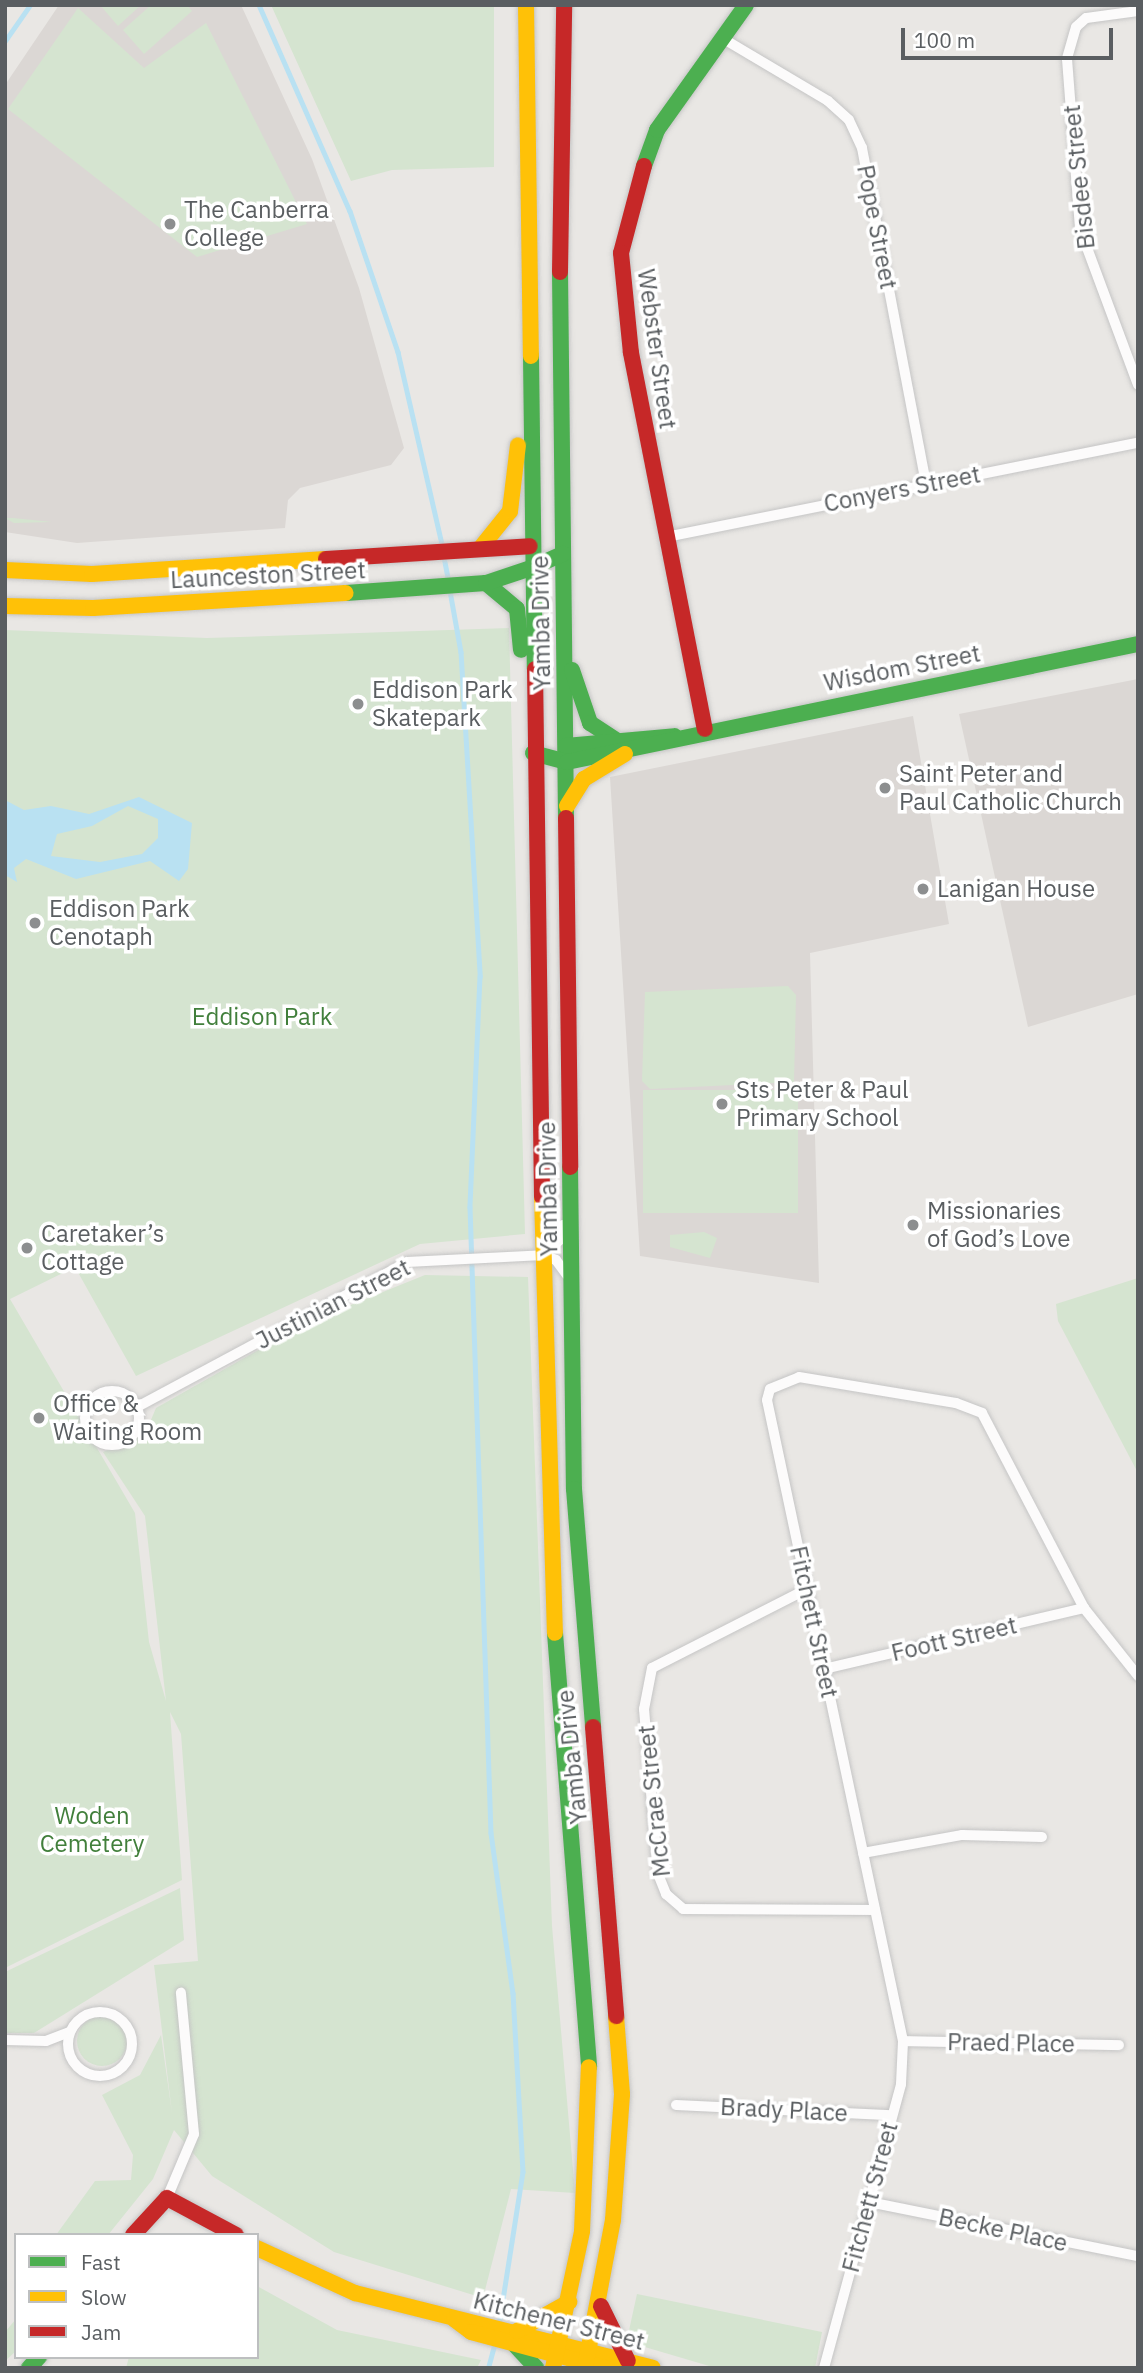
<!DOCTYPE html>
<html>
<head>
<meta charset="utf-8">
<style>
	body { margin:0 }
	#map { position:relative; width:1143px; height:2373px; overflow:hidden; background:#e9e7e4; font-family:"IBM Plex Sans",sans-serif }
	div>[style] { position:absolute }
	.education>* { inset:0; background:#dbd7d4 }
	.green>* { inset:0; background:#d5e4d0; transform-origin:0 0 }
	.round { border-radius:50% }
	.water>* { inset:0; background:#b9e1f2 }
	.stream>* { height:4.5px; margin:-2.25px; padding:0 2.25px; transform-origin:2.25px; border-radius:2.25px; background:#b9e1f2 }
	.roads { filter:drop-shadow(0 0 2px #c5c5c5) drop-shadow(0 0 2px #c5c5c5) }
	.street>* { height:10px; margin:-5px; padding:0 5px; transform-origin:5px; border-radius:5px; background:#fcfbfb }
	.street>.ring { margin:-5px; padding:0; box-sizing:content-box; background:none; border:10px solid #fcfbfb; border-radius:50% }
	.fast>* { height:16px; margin:-8px; padding:0 8px; transform-origin:8px; border-radius:8px; background:#4caf50 }
	.slow>* { height:16px; margin:-8px; padding:0 8px; transform-origin:8px; border-radius:8px; background:#ffc107 }
	.jam>* { height:16px; margin:-8px; padding:0 8px; transform-origin:8px; border-radius:8px; background:#c62828 }
	.dots>* { width:19px; height:19px; translate:-50% -50%; box-sizing:border-box; border:4px solid #fff; border-radius:50% }
	span { translate:-50% -50%; white-space:nowrap; text-align:center; line-height:1.15; -webkit-text-stroke:7px #fff; paint-order:stroke }
	.street-label { font-size:24px; color:#5a5e61 }
	.poi-label { font-size:24px; color:#5a5e61 }
	.left { translate:0 -50%; text-align:left }
	.park-label { font-size:24px; color:#417f3b }
	.frame { position:absolute; inset:0; border:7px solid #5a5e61; pointer-events:none }
	.legend { position:absolute; left:14px; top:2233px; width:245px; height:126px; box-sizing:border-box; background:#fff; border:2px solid #bdbfc0; margin:0; padding:9px 12px; list-style:none; font-size:21px; color:#5a5e61 }
	.legend li { display:flex; align-items:center; gap:14px; height:35px }
	.legend b { width:35px; border:2px solid #bdbfc0 }
	.scale { position:absolute; left:901px; top:28px; width:212px; height:32px; box-sizing:border-box; border:4px solid #5a5e61; border-top:0; padding-left:9px; font-size:21px; line-height:24px; white-space:nowrap; color:#5a5e61; -webkit-text-stroke:5px #fff; paint-order:stroke }
</style>
</head>
<body>
<div id="map">
	<div class="education">
		<div style="clip-path:polygon(59px 5px,241px 5px,312px 159px,359px 288px,404px 448px,391px 465px,300px 488px,288px 500px,285px 528px,77px 543px,5px 532px,5px 85px)"></div>
		<div style="clip-path:polygon(1138px 679px,1138px 994px,1028px 1027px,959px 714px)"></div>
		<div style="clip-path:polygon(913px 716px,949px 924px,810px 953px,819px 1283px,640px 1256px,610px 777px)"></div>
	</div>
	<div class="green">
		<div style="clip-path:polygon(100px 5px,141px 5px,118px 26px)"></div>
		<div style="clip-path:polygon(151px 5px,187px 5px,192px 11px,144px 54px,123px 30px)"></div>
		<div style="clip-path:polygon(271px 5px,494px 5px,494px 167px,392px 170px,351px 181px)"></div>
		<div style="clip-path:polygon(78px 8px,144px 68px,206px 23px,307px 224px,197px 257px,8px 109px)"></div>
		<div style="clip-path:polygon(5px 518px,13px 518px,52px 522px,14px 523px)"></div>
		<div style="clip-path:polygon(509px 628px,525px 1234px,420px 1244px,136px 1376px,75px 1267px,10px 1299px,135px 1513px,149px 1642px,166px 1701px,145px 1516px,103px 1452px,145px 1434px,156px 1408px,306px 1323px,425px 1275px,528px 1277px,552px 1926px,575px 2193px,511px 2189px,483px 2298px,334px 2252px,212px 2176px,174px 2130px,153px 2179px,108px 2235px,56px 2235px,95px 2181px,131px 2180px,133px 2155px,102px 2095px,140px 2075px,161px 2035px,172px 2113px,154px 1965px,198px 1961px,181px 1734px,170px 1712px,182px 1880px,5px 1968px,5px 630px,207px 638px)"></div>
		<div style="clip-path:polygon(788px 986px,796px 995px,794px 1082px,650px 1089px,642px 1081px,645px 992px)"></div>
		<div style="left:798px;top:1090px;width:123px;height:155px;rotate:90deg"></div>
		<div style="clip-path:polygon(704px 1232px,717px 1238px,710px 1258px,670px 1247px,670px 1235px)"></div>
		<div style="clip-path:polygon(1138px 1278px,1138px 1473px,1058px 1321px,1056px 1304px)"></div>
		<div style="clip-path:polygon(180px 1888px,184px 1940px,34px 2033px,5px 2033px,5px 1972px)"></div>
		<div class="round" style="left:77px;top:2016px;width:50px;height:50px"></div>
		<div style="clip-path:polygon(257px 2286px,337px 2330px,481px 2360px,477px 2368px,126px 2368px,129px 2357px,257px 2357px)"></div>
		<div style="clip-path:polygon(637px 2294px,822px 2332px,815px 2368px,716px 2368px,638px 2345px,628px 2335px)"></div>
		<div style="clip-path:polygon(16px 2319px,16px 2351px,5px 2361px,5px 2332px)"></div>
	</div>
	<div class="water">
		<div style="clip-path:polygon(evenodd,139px 797px,192px 823px,188px 869px,179px 881px,150px 861px,76px 879px,26px 859px,14px 868px,17px 882px,5px 875px,5px 800px,24px 810px,51px 806px,89px 814px,139px 797px,128px 806px,158px 819px,158px 838px,142px 854px,100px 862px,51px 856px,57px 834px,92px 826px,128px 806px)"></div>
	</div>
	<div class="stream">
		<div style="left:259px;top:5px;width:225px;rotate:66.2deg"></div>
		<div style="left:350px;top:211px;width:149px;rotate:71.2deg"></div>
		<div style="left:398px;top:352px;width:201px;rotate:77.1deg"></div>
		<div style="left:5px;top:41px;width:44px;rotate:-55.2deg"></div>
		<div style="left:444px;top:557px;width:26px;rotate:79deg"></div>
		<div style="left:450px;top:591px;width:62px;rotate:79.8deg"></div>
		<div style="left:461px;top:652px;width:325px;rotate:86.6deg"></div>
		<div style="left:480px;top:976px;width:231px;rotate:92.5deg"></div>
		<div style="left:470px;top:1207px;width:626px;rotate:88.08deg"></div>
		<div style="left:491px;top:1833px;width:162px;rotate:82.2deg"></div>
		<div style="left:513px;top:1993px;width:179px;rotate:86.8deg"></div>
		<div style="left:523px;top:2172px;width:156px;rotate:98.9deg"></div>
		<div style="left:488px;top:2368px;width:27px;rotate:-75deg"></div>
	</div>
	<div class="roads">
		<div class="street">
			<div style="left:1138px;top:11px;width:52px;rotate:172.3deg"></div>
			<div style="left:1086px;top:18px;width:13px;rotate:138deg"></div>
			<div style="left:1076px;top:27px;width:33px;rotate:106deg"></div>
			<div style="left:1067px;top:59px;width:170px;rotate:85.6deg"></div>
			<div style="left:1080px;top:229px;width:166px;rotate:69.6deg"></div>
			<div style="left:722px;top:38px;width:123px;rotate:30.7deg"></div>
			<div style="left:828px;top:101px;width:28px;rotate:42deg"></div>
			<div style="left:849px;top:120px;width:31px;rotate:65deg"></div>
			<div style="left:862px;top:148px;width:342px;rotate:79.2deg"></div>
			<div style="left:666px;top:537px;width:481px;rotate:-11.3deg"></div>
			<div style="left:543px;top:1255px;width:27px;rotate:-42deg"></div>
			<div style="left:563px;top:1237px;width:12px;rotate:-90deg"></div>
			<div class="ring" style="left:85px;top:1391px;width:44px;height:44px"></div>
			<div style="left:137px;top:1407px;width:306px;rotate:-28.2deg"></div>
			<div style="left:407px;top:1262px;width:136px;rotate:-2.9deg"></div>
			<div style="left:543px;top:1255px;width:14px;rotate:21deg"></div>
			<div style="left:556px;top:1260px;width:19px;rotate:54deg"></div>
			<div style="left:807px;top:1589px;width:174px;rotate:153deg"></div>
			<div style="left:652px;top:1668px;width:42px;rotate:101deg"></div>
			<div style="left:644px;top:1709px;width:166px;rotate:85.2deg"></div>
			<div style="left:658px;top:1874px;width:22px;rotate:68deg"></div>
			<div style="left:666px;top:1894px;width:23px;rotate:41deg"></div>
			<div style="left:683px;top:1909px;width:192px;rotate:0.3deg"></div>
			<div style="left:824px;top:1669px;width:267px;rotate:-13.2deg"></div>
			<div style="left:863px;top:1853px;width:101px;rotate:-10.3deg"></div>
			<div style="left:962px;top:1835px;width:80px;rotate:1.4deg"></div>
			<div class="ring" style="left:68px;top:2012px;width:54px;height:54px"></div>
			<div style="left:5px;top:2040px;width:41px;rotate:1.4deg"></div>
			<div style="left:46px;top:2041px;width:26px;rotate:-21deg"></div>
			<div style="left:903px;top:2041px;width:216px;rotate:1.1deg"></div>
			<div style="left:676px;top:2105px;width:216px;rotate:2.7deg"></div>
			<div style="left:167px;top:2198px;width:69px;rotate:-67.1deg"></div>
			<div style="left:194px;top:2134px;width:142px;rotate:-95.3deg"></div>
			<div style="left:869px;top:2202px;width:274px;rotate:11.4deg"></div>
			<div style="left:824px;top:2368px;width:294px;rotate:-74.8deg"></div>
			<div style="left:901px;top:2084px;width:43px;rotate:-87.3deg"></div>
			<div style="left:903px;top:2041px;width:655px;rotate:-101.98deg"></div>
			<div style="left:767px;top:1400px;width:11px;rotate:-75deg"></div>
			<div style="left:770px;top:1389px;width:31px;rotate:-22deg"></div>
			<div style="left:799px;top:1377px;width:159px;rotate:9.4deg"></div>
			<div style="left:956px;top:1403px;width:28px;rotate:21deg"></div>
			<div style="left:982px;top:1413px;width:220px;rotate:62.4deg"></div>
			<div style="left:1084px;top:1608px;width:87px;rotate:51.5deg"></div>
		</div>
		<div class="fast">
			<div style="left:644px;top:166px;width:38px;rotate:-70deg"></div>
			<div style="left:657px;top:130px;width:153px;rotate:-54.5deg"></div>
			<div style="left:560px;top:272px;width:546px;rotate:89.37deg"></div>
			<div style="left:531px;top:356px;width:313px;rotate:89.3deg"></div>
			<div style="left:531px;top:568px;width:35px;rotate:-24deg"></div>
			<div style="left:486px;top:583px;width:40px;rotate:40deg"></div>
			<div style="left:517px;top:609px;width:41px;rotate:84.4deg"></div>
			<div style="left:346px;top:593px;width:140px;rotate:-4.1deg"></div>
			<div style="left:486px;top:583px;width:47px;rotate:-18.4deg"></div>
			<div style="left:572px;top:670px;width:56px;rotate:71.2deg"></div>
			<div style="left:590px;top:723px;width:30px;rotate:33deg"></div>
			<div style="left:566px;top:746px;width:109px;rotate:-5.2deg"></div>
			<div style="left:533px;top:753px;width:35px;rotate:15deg"></div>
			<div style="left:567px;top:762px;width:583px;rotate:-11.68deg"></div>
			<div style="left:570px;top:1167px;width:322px;rotate:89.3deg"></div>
			<div style="left:574px;top:1489px;width:239px;rotate:85.4deg"></div>
			<div style="left:555px;top:1633px;width:435px;rotate:85.5deg"></div>
			<div style="left:513px;top:2343px;width:34px;rotate:47deg"></div>
			<div style="left:29px;top:2368px;width:15px;rotate:-48deg"></div>
		</div>
		<div class="slow">
			<div style="left:526px;top:5px;width:351px;rotate:89.2deg"></div>
			<div style="left:482px;top:546px;width:45px;rotate:-51.3deg"></div>
			<div style="left:510px;top:511px;width:66px;rotate:-83.1deg"></div>
			<div style="left:5px;top:570px;width:87px;rotate:2.6deg"></div>
			<div style="left:92px;top:574px;width:234px;rotate:-3.7deg"></div>
			<div style="left:5px;top:606px;width:88px;rotate:1.3deg"></div>
			<div style="left:93px;top:608px;width:253px;rotate:-3.4deg"></div>
			<div style="left:567px;top:806px;width:32px;rotate:-58deg"></div>
			<div style="left:584px;top:779px;width:48px;rotate:-31.4deg"></div>
			<div style="left:542px;top:1197px;width:436px;rotate:88.3deg"></div>
			<div style="left:257px;top:2248px;width:108px;rotate:24.7deg"></div>
			<div style="left:355px;top:2293px;width:307px;rotate:14.1deg"></div>
			<div style="left:454px;top:2319px;width:21px;rotate:37deg"></div>
			<div style="left:471px;top:2332px;width:139px;rotate:15deg"></div>
			<div style="left:517px;top:2331px;width:60px;rotate:-29.1deg"></div>
			<div style="left:553px;top:2368px;width:140px;rotate:-78deg"></div>
			<div style="left:582px;top:2231px;width:164px;rotate:-87.6deg"></div>
			<div style="left:585px;top:2368px;width:151px;rotate:-79.3deg"></div>
			<div style="left:613px;top:2220px;width:126px;rotate:-85.9deg"></div>
			<div style="left:622px;top:2094px;width:78px;rotate:-94.4deg"></div>
		</div>
		<div class="jam">
			<div style="left:644px;top:166px;width:90px;rotate:104.8deg"></div>
			<div style="left:621px;top:253px;width:100px;rotate:84.3deg"></div>
			<div style="left:631px;top:353px;width:383px;rotate:78.9deg"></div>
			<div style="left:560px;top:272px;width:267px;rotate:-89.1deg"></div>
			<div style="left:326px;top:559px;width:204px;rotate:-3.6deg"></div>
			<div style="left:535px;top:669px;width:528px;rotate:89.24deg"></div>
			<div style="left:566px;top:818px;width:349px;rotate:89.3deg"></div>
			<div style="left:593px;top:1727px;width:290px;rotate:85.4deg"></div>
			<div style="left:133px;top:2235px;width:50px;rotate:-47.4deg"></div>
			<div style="left:167px;top:2198px;width:78px;rotate:28.2deg"></div>
			<div style="left:601px;top:2306px;width:61px;rotate:63.9deg"></div>
		</div>
	</div>
	<div class="dots">
		<div style="left:170px;top:224px;background:#8c8e8f"></div>
		<div style="left:358px;top:704px;background:#8c8e8f"></div>
		<div style="left:885px;top:788px;background:#8c8e8f"></div>
		<div style="left:923px;top:889px;background:#8c8e8f"></div>
		<div style="left:35px;top:923px;background:#8c8e8f"></div>
		<div style="left:722px;top:1104px;background:#8c8e8f"></div>
		<div style="left:913px;top:1225px;background:#8c8e8f"></div>
		<div style="left:27px;top:1248px;background:#8c8e8f"></div>
		<div style="left:39px;top:1418px;background:#8c8e8f"></div>
	</div>
	<div class="street-label">
		<span style="left:1079px;top:177px;rotate:-96deg">Bisdee Street</span>
		<span style="left:877px;top:227px;rotate:79deg">Pope Street</span>
		<span style="left:657px;top:349px;rotate:82deg">Webster Street</span>
		<span style="left:902px;top:489px;rotate:-11deg">Conyers Street</span>
		<span style="left:268px;top:575px;rotate:-3deg">Launceston Street</span>
		<span style="left:541px;top:623px;rotate:-91deg">Yamba Drive</span>
		<span style="left:902px;top:668px;rotate:-11deg">Wisdom Street</span>
		<span style="left:548px;top:1189px;rotate:-91deg">Yamba Drive</span>
		<span style="left:333px;top:1304px;rotate:-27deg">Justinian Street</span>
		<span style="left:814px;top:1622px;rotate:78deg">Fitchett Street</span>
		<span style="left:954px;top:1639px;rotate:-13deg">Foott Street</span>
		<span style="left:572px;top:1757px;rotate:-96deg">Yamba Drive</span>
		<span style="left:654px;top:1801px;rotate:-96deg">McCrae Street</span>
		<span style="left:1011px;top:2043px;rotate:1deg">Praed Place</span>
		<span style="left:784px;top:2110px;rotate:3deg">Brady Place</span>
		<span style="left:870px;top:2197px;rotate:-75deg">Fitchett Street</span>
		<span style="left:1003px;top:2230px;rotate:12deg">Becke Place</span>
		<span style="left:559px;top:2321px;rotate:14deg">Kitchener Street</span>
	</div>
	<div class="poi-label">
		<span class="left" style="left:184px;top:224px">The Canberra<br>College</span>
		<span class="left" style="left:372px;top:704px">Eddison Park<br>Skatepark</span>
		<span class="left" style="left:899px;top:788px">Saint Peter and<br>Paul Catholic Church</span>
		<span class="left" style="left:937px;top:889px">Lanigan House</span>
		<span class="left" style="left:49px;top:923px">Eddison Park<br>Cenotaph</span>
		<span class="left" style="left:736px;top:1104px">Sts Peter &amp; Paul<br>Primary School</span>
		<span class="left" style="left:927px;top:1225px">Missionaries<br>of God’s Love</span>
		<span class="left" style="left:41px;top:1248px">Caretaker’s<br>Cottage</span>
		<span class="left" style="left:53px;top:1418px">Office &amp;<br>Waiting Room</span>
	</div>
	<div class="park-label">
		<span style="left:262px;top:1017px">Eddison Park</span>
		<span style="left:92px;top:1830px">Woden<br>Cemetery</span>
	</div>
	<div class="frame"></div>
	<ul class="legend">
	<li><b style="height:9px;background:#4caf50"></b>Fast</li>
	<li><b style="height:9px;background:#ffc107"></b>Slow</li>
	<li><b style="height:9px;background:#c62828"></b>Jam</li>
	</ul>
	<div class="scale">100 m</div>
</div>
</body>
</html>
